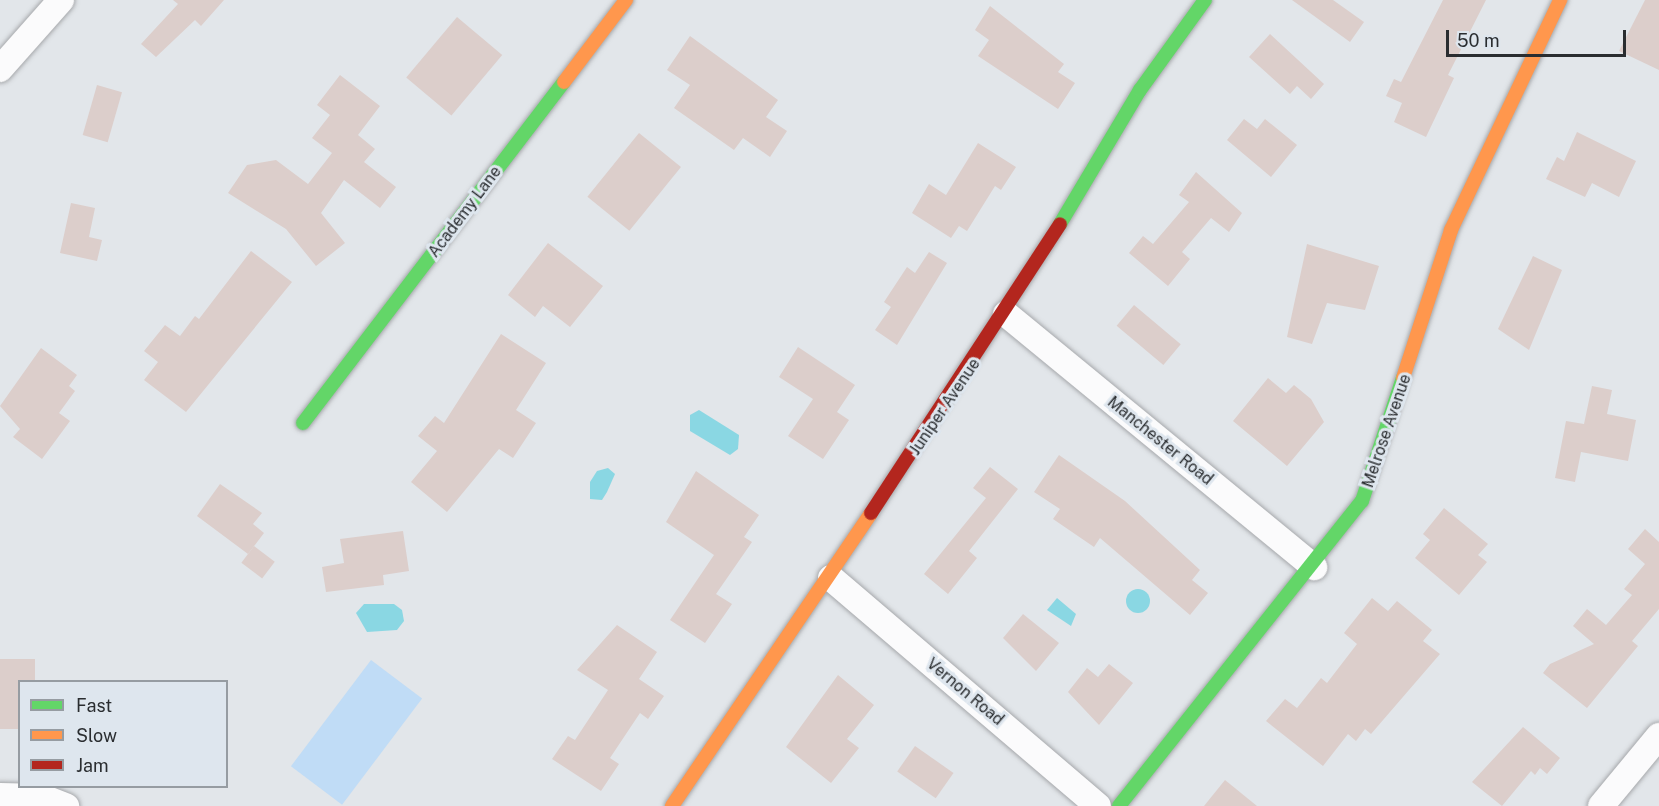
<!DOCTYPE html>
<html>
<head>
<meta charset="utf-8">
<style>
	body { margin:0 }
	#map { position:relative; width:1659px; height:806px; overflow:hidden; background:#e2e6ea; font-family:"Public Sans",sans-serif }
	div>[style] { position:absolute }
	.green>* { inset:0; background:#c0dcf6; transform-origin:0 0 }
	.water>* { inset:0; background:#8ad7e3 }
	.round { border-radius:50% }
	.building>* { inset:0; background:#dccecb; transform-origin:0 0 }
	.roads { filter:drop-shadow(0 0 2px #a6a8ab) drop-shadow(0 0 2px #a6a8ab) }
	.street>* { height:26px; margin:-13px; padding:0 13px; transform-origin:13px; border-radius:13px; background:#fbfbfc }
	.fast>* { height:14px; margin:-7px; padding:0 7px; transform-origin:7px; border-radius:7px; background:#63d668 }
	.slow>* { height:14px; margin:-7px; padding:0 7px; transform-origin:7px; border-radius:7px; background:#ff974d }
	.jam>* { height:14px; margin:-7px; padding:0 7px; transform-origin:7px; border-radius:7px; background:#b3261e }
	span { translate:-50% -50%; white-space:nowrap; text-align:center; line-height:1.15; -webkit-text-stroke:6px #dee6ee; paint-order:stroke }
	.street-label { font-size:16px; color:#2a2d30 }
	.legend { position:absolute; left:18px; top:680px; width:210px; height:108px; box-sizing:border-box; background:#dee6ee; border:2px solid #969ca2; margin:0; padding:8px 10px; list-style:none; font-size:18px; color:#2a2d30 }
	.legend li { display:flex; align-items:center; gap:12px; height:30px }
	.legend b { width:30px; border:2px solid #969ca2 }
	.scale { position:absolute; left:1446px; top:30px; width:180px; height:27px; box-sizing:border-box; border:3px solid #2a2d30; border-top:0; padding-left:8px; font-size:18px; line-height:21px; white-space:nowrap; color:#2a2d30; -webkit-text-stroke:4px #dee6ee; paint-order:stroke }
</style>
</head>
<body>
<div id="map">
	<div class="green">
		<div style="left:371px;top:660px;width:64px;height:133px;rotate:37deg"></div>
	</div>
	<div class="water">
		<div style="clip-path:polygon(699px 410px,739px 435px,738px 449px,730px 455px,690px 431px,690px 415px)"></div>
		<div style="clip-path:polygon(608px 468px,615px 474px,607px 492px,602px 500px,590px 499px,590px 482px,597px 471px)"></div>
		<div class="round" style="left:1126px;top:589px;width:24px;height:24px"></div>
		<div style="clip-path:polygon(1057px 598px,1076px 614px,1071px 626px,1047px 610px)"></div>
		<div style="clip-path:polygon(364px 604px,394px 604px,402px 610px,404px 621px,397px 630px,367px 632px,356px 613px)"></div>
	</div>
	<div class="building">
		<div style="clip-path:polygon(173px 0,224px 0,201px 26px,195px 20px,156px 57px,141px 44px,178px 4px)"></div>
		<div style="clip-path:polygon(1292px 0,1333px 0,1364px 22px,1350px 42px)"></div>
		<div style="clip-path:polygon(1443px 0,1486px 0,1448px 75px,1454px 78px,1426px 137px,1394px 122px,1402px 103px,1386px 96px,1394px 79px,1401px 82px)"></div>
		<div style="clip-path:polygon(1645px 0,1659px 0,1659px 70px,1619px 51px)"></div>
		<div style="clip-path:polygon(990px 6px,1064px 64px,1058px 72px,1075px 83px,1058px 109px,978px 56px,989px 40px,975px 30px)"></div>
		<div style="left:457px;top:17px;width:59px;height:79px;rotate:40deg"></div>
		<div style="clip-path:polygon(1270px 34px,1324px 84px,1311px 99px,1297px 86px,1290px 94px,1249px 57px)"></div>
		<div style="clip-path:polygon(690px 36px,778px 100px,766px 117px,787px 131px,770px 157px,743px 138px,734px 150px,674px 108px,690px 85px,667px 70px)"></div>
		<div style="clip-path:polygon(340px 75px,380px 106px,358px 135px,375px 149px,364px 162px,396px 187px,380px 208px,344px 180px,321px 213px,345px 243px,316px 266px,286px 229px,228px 193px,247px 165px,276px 160px,308px 184px,332px 153px,312px 138px,330px 115px,317px 105px)"></div>
		<div style="left:97px;top:85px;width:26px;height:52px;rotate:16deg"></div>
		<div style="clip-path:polygon(1244px 119px,1257px 129px,1265px 119px,1297px 145px,1271px 177px,1227px 140px)"></div>
		<div style="clip-path:polygon(1577px 132px,1636px 161px,1619px 197px,1592px 183px,1585px 197px,1546px 179px,1557px 157px,1564px 161px)"></div>
		<div style="left:639px;top:133px;width:54px;height:82px;rotate:39deg"></div>
		<div style="clip-path:polygon(978px 143px,1016px 167px,1001px 190px,995px 186px,967px 231px,959px 226px,951px 238px,912px 213px,929px 184px,946px 195px)"></div>
		<div style="clip-path:polygon(1196px 172px,1242px 213px,1229px 232px,1211px 218px,1182px 252px,1190px 259px,1168px 286px,1129px 253px,1143px 236px,1153px 244px,1189px 202px,1179px 195px)"></div>
		<div style="clip-path:polygon(71px 203px,95px 208px,89px 237px,102px 240px,97px 261px,60px 253px)"></div>
		<div style="clip-path:polygon(548px 243px,603px 286px,570px 327px,543px 306px,535px 317px,508px 295px)"></div>
		<div style="clip-path:polygon(1307px 244px,1379px 266px,1365px 310px,1327px 303px,1312px 344px,1287px 337px)"></div>
		<div style="clip-path:polygon(251px 251px,292px 282px,186px 412px,144px 380px,158px 362px,144px 351px,165px 325px,180px 336px,195px 316px,199px 319px)"></div>
		<div style="clip-path:polygon(929px 252px,947px 263px,897px 345px,875px 330px,891px 307px,884px 302px,907px 267px,915px 273px)"></div>
		<div style="clip-path:polygon(1533px 256px,1562px 270px,1529px 350px,1498px 329px)"></div>
		<div style="left:1134px;top:305px;width:61px;height:27px;rotate:40deg"></div>
		<div style="clip-path:polygon(501px 334px,546px 363px,516px 410px,536px 423px,513px 458px,499px 449px,447px 512px,411px 482px,437px 451px,418px 436px,435px 416px,444px 423px)"></div>
		<div style="clip-path:polygon(798px 347px,855px 385px,837px 412px,849px 420px,823px 459px,788px 436px,813px 399px,779px 377px)"></div>
		<div style="clip-path:polygon(41px 348px,77px 375px,69px 386px,75px 391px,59px 413px,70px 421px,42px 459px,13px 437px,20px 429px,0 406px)"></div>
		<div style="clip-path:polygon(1268px 378px,1286px 393px,1294px 385px,1311px 399px,1324px 422px,1287px 466px,1233px 421px)"></div>
		<div style="clip-path:polygon(1592px 386px,1612px 390px,1607px 414px,1636px 420px,1628px 461px,1581px 452px,1575px 482px,1555px 478px,1566px 421px,1584px 424px)"></div>
		<div style="clip-path:polygon(1059px 455px,1125px 501px,1200px 570px,1192px 580px,1208px 593px,1190px 615px,1100px 538px,1094px 547px,1053px 519px,1060px 509px,1034px 492px)"></div>
		<div style="clip-path:polygon(990px 467px,1018px 489px,969px 551px,977px 558px,948px 594px,924px 574px,986px 498px,973px 488px)"></div>
		<div style="clip-path:polygon(696px 471px,759px 515px,744px 537px,752px 542px,716px 594px,732px 604px,705px 643px,670px 620px,714px 555px,666px 522px)"></div>
		<div style="clip-path:polygon(220px 484px,262px 513px,253px 524px,264px 533px,248px 554px,197px 516px)"></div>
		<div style="clip-path:polygon(1444px 508px,1488px 544px,1478px 555px,1487px 562px,1459px 595px,1415px 558px,1430px 540px,1423px 534px)"></div>
		<div style="clip-path:polygon(1645px 529px,1659px 542px,1659px 609px,1632px 641px,1638px 646px,1587px 708px,1543px 673px,1550px 664px,1594px 644px,1573px 626px,1587px 609px,1606px 625px,1632px 595px,1624px 589px,1645px 564px,1628px 549px)"></div>
		<div style="clip-path:polygon(403px 531px,409px 571px,383px 575px,384px 585px,326px 592px,322px 567px,344px 563px,340px 539px)"></div>
		<div style="left:254px;top:546px;width:26px;height:21px;rotate:37deg"></div>
		<div style="clip-path:polygon(1372px 598px,1388px 611px,1397px 601px,1432px 630px,1423px 641px,1440px 654px,1371px 734px,1365px 729px,1356px 741px,1348px 734px,1323px 766px,1266px 721px,1285px 699px,1297px 708px,1321px 678px,1327px 683px,1357px 644px,1344px 633px)"></div>
		<div style="clip-path:polygon(1023px 614px,1059px 643px,1036px 671px,1003px 638px)"></div>
		<div style="clip-path:polygon(617px 625px,657px 652px,639px 679px,664px 696px,648px 719px,640px 713px,610px 758px,619px 764px,601px 791px,552px 759px,568px 736px,575px 740px,608px 690px,577px 670px)"></div>
		<div style="clip-path:polygon(0 659px,35px 659px,35px 681px,20px 681px,20px 729px,0 729px)"></div>
		<div style="clip-path:polygon(1109px 664px,1133px 683px,1099px 725px,1068px 692px,1087px 668px,1098px 677px)"></div>
		<div style="clip-path:polygon(838px 675px,874px 705px,847px 739px,859px 748px,831px 783px,786px 747px)"></div>
		<div style="clip-path:polygon(1523px 727px,1560px 758px,1547px 774px,1540px 768px,1535px 775px,1531px 771px,1502px 806px,1472px 782px)"></div>
		<div style="left:915px;top:746px;width:47px;height:31px;rotate:35deg"></div>
		<div style="clip-path:polygon(1225px 780px,1257px 806px,1204px 806px)"></div>
	</div>
	<div class="roads">
		<div class="street">
			<div style="left:0;top:69px;width:92px;rotate:-48.5deg"></div>
			<div style="left:1006px;top:314px;width:399px;rotate:39.4deg"></div>
			<div style="left:831px;top:578px;width:351px;rotate:40.5deg"></div>
			<div style="left:0;top:796px;width:42px;rotate:1.4deg"></div>
			<div style="left:42px;top:797px;width:26px;rotate:21deg"></div>
			<div style="left:1601px;top:806px;width:91px;rotate:-50.4deg"></div>
		</div>
		<div class="fast">
			<div style="left:1060px;top:224px;width:156px;rotate:-59.2deg"></div>
			<div style="left:1140px;top:90px;width:111px;rotate:-54.2deg"></div>
			<div style="left:303px;top:423px;width:429px;rotate:-52.6deg"></div>
			<div style="left:1119px;top:806px;width:390px;rotate:-51.5deg"></div>
			<div style="left:1362px;top:501px;width:130px;rotate:-71.6deg"></div>
		</div>
		<div class="slow">
			<div style="left:564px;top:82px;width:103px;rotate:-52.9deg"></div>
			<div style="left:1403px;top:378px;width:156px;rotate:-72deg"></div>
			<div style="left:1451px;top:230px;width:255px;rotate:-64.6deg"></div>
			<div style="left:672px;top:806px;width:354px;rotate:-55.8deg"></div>
		</div>
		<div class="jam">
			<div style="left:871px;top:513px;width:345px;rotate:-56.8deg"></div>
		</div>
	</div>
	<div class="street-label">
		<span style="left:465px;top:212px;rotate:-53deg">Academy Lane</span>
		<span style="left:945px;top:407px;rotate:-56deg">Juniper Avenue</span>
		<span style="left:1387px;top:431px;rotate:-71deg">Melrose Avenue</span>
		<span style="left:1160px;top:441px;rotate:39deg">Manchester Road</span>
		<span style="left:965px;top:692px;rotate:40deg">Vernon Road</span>
	</div>
	<ul class="legend">
	<li><b style="height:8px;background:#63d668"></b>Fast</li>
	<li><b style="height:8px;background:#ff974d"></b>Slow</li>
	<li><b style="height:8px;background:#b3261e"></b>Jam</li>
	</ul>
	<div class="scale">50 m</div>
</div>
</body>
</html>
